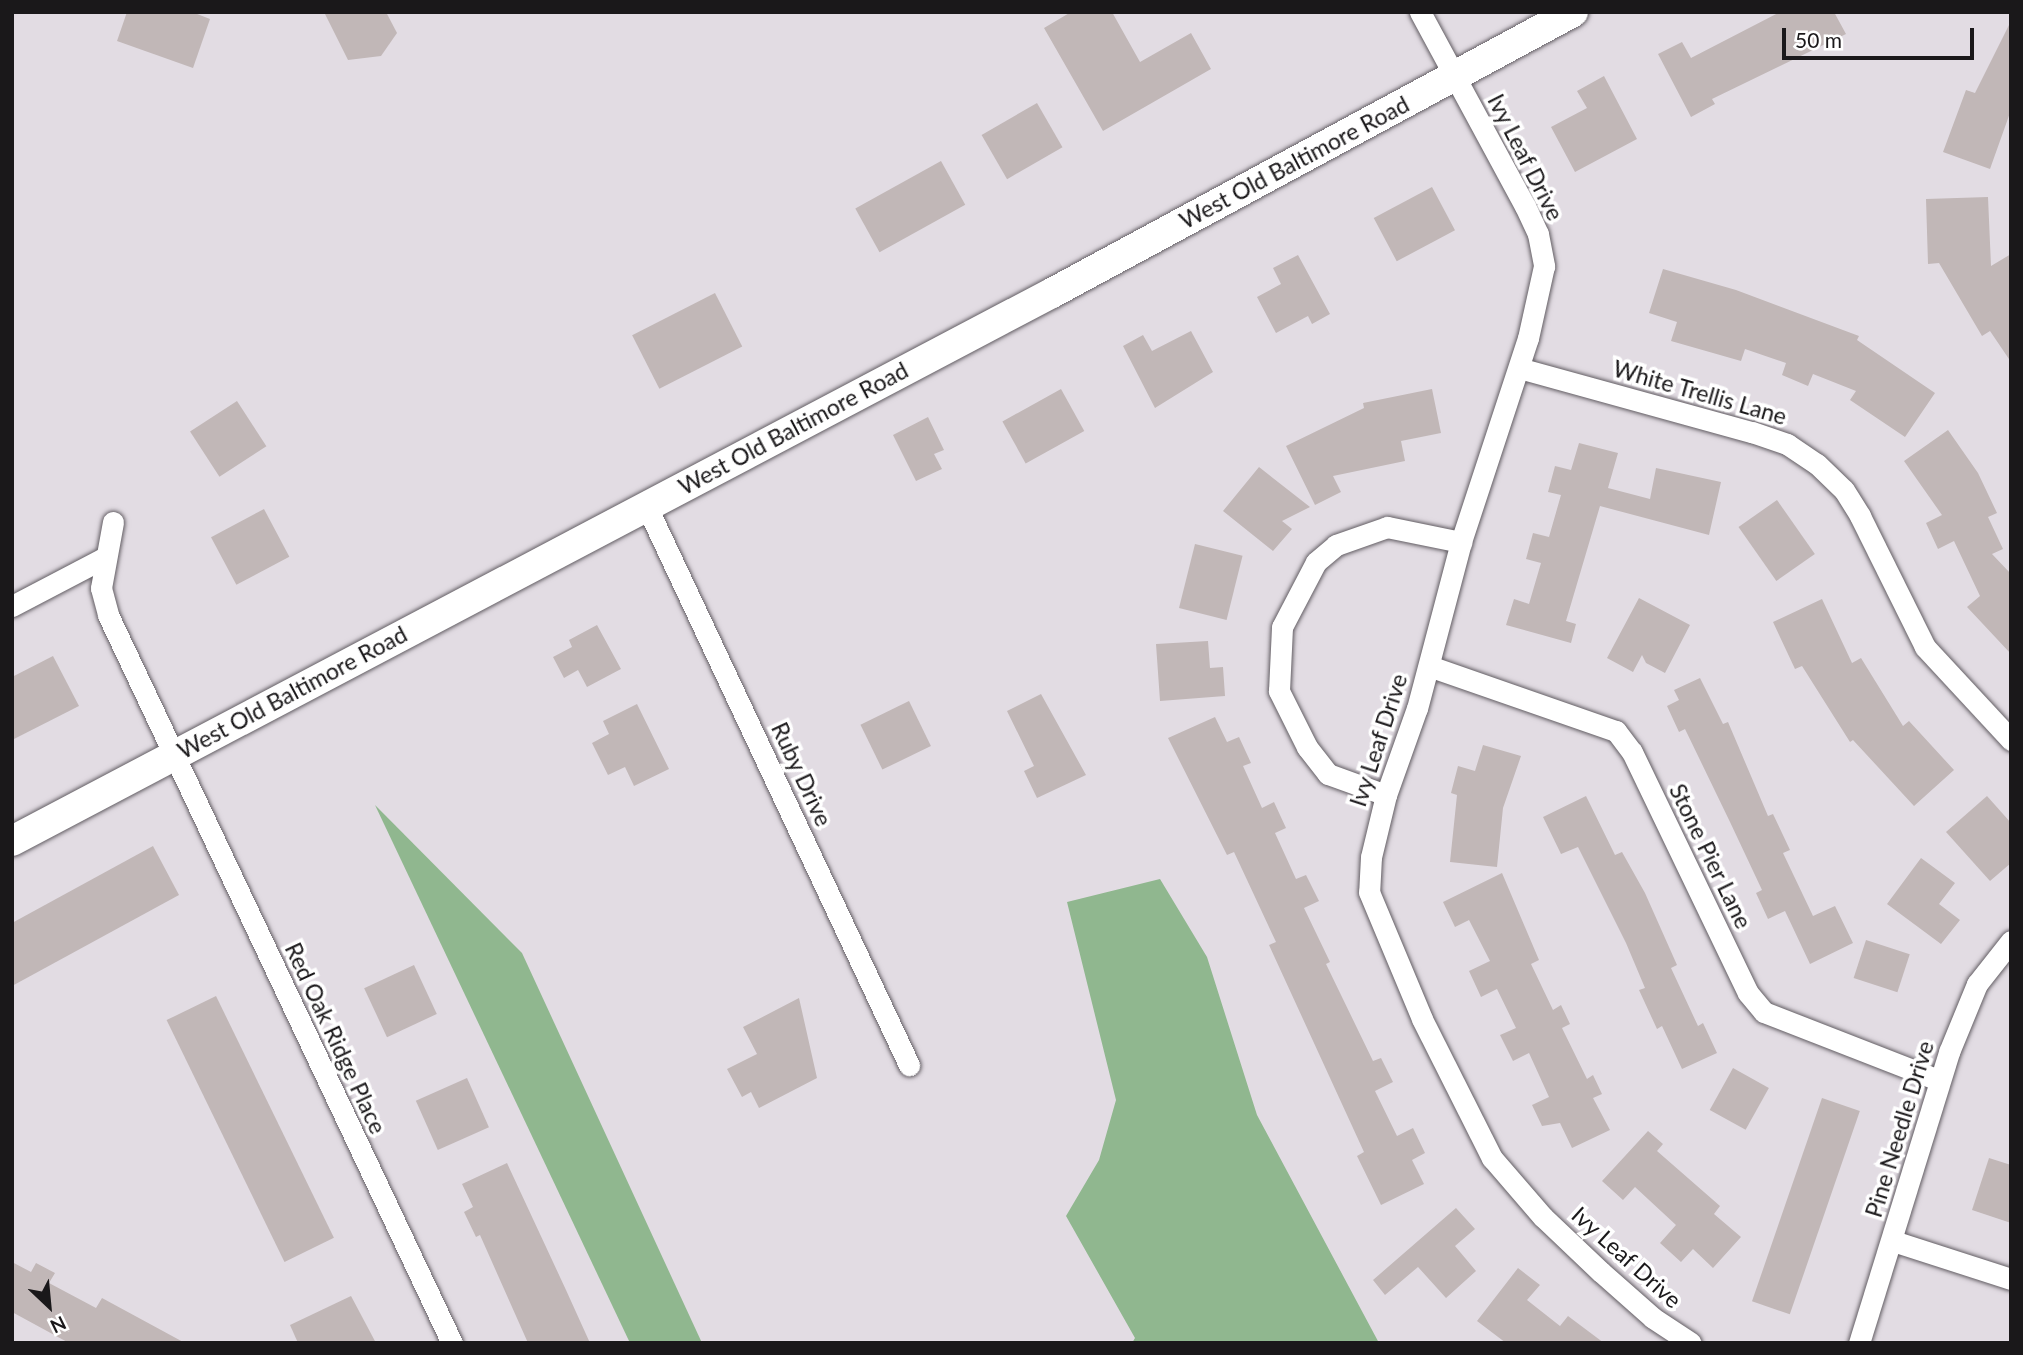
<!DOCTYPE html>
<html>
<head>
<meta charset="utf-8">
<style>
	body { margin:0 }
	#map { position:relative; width:2023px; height:1355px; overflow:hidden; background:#e2dce3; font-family:Lato,sans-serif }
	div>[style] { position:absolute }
	.forest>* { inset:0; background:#90b78f }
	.building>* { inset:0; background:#c1b7b7; transform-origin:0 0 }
	.roads { filter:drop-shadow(0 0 2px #625d63) drop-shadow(0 0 2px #625d63) }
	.street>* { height:21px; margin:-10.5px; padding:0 10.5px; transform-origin:10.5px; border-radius:10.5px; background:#fff }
	.secondary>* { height:30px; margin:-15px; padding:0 15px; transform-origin:15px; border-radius:15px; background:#fff }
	span { translate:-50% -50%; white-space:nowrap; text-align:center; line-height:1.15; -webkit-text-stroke:7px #fff; paint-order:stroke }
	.street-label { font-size:23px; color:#1a181a }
	.frame { position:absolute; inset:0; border:14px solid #1a181a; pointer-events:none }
	.north { position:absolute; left:14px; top:1271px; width:70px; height:70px; -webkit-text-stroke:5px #fff; paint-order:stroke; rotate:154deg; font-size:19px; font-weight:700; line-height:28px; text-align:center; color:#1a181a }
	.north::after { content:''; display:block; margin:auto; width:24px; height:32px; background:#1a181a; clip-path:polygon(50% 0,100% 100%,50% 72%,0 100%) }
	.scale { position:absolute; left:1782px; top:28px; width:192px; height:32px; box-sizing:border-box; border:4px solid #1a181a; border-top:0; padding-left:9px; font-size:21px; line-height:24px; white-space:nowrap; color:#1a181a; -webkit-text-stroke:5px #fff; paint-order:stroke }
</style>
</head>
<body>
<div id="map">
	<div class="forest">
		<div style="clip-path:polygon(375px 805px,522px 953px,702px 1343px,630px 1343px)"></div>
		<div style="clip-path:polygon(1160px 879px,1207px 957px,1257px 1115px,1379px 1343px,1132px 1343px,1135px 1338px,1066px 1216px,1099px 1160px,1116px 1100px,1067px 902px)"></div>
	</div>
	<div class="building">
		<div style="clip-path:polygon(127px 12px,192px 12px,210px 19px,193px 68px,117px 41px)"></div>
		<div style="clip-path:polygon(324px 12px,386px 12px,397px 33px,381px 56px,348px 60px)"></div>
		<div style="clip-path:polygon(1071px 12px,1112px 12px,1140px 62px,1191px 33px,1211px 69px,1103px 131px,1044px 28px)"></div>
		<div style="clip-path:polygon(1780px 12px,1834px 12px,1846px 34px,1712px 99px,1715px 104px,1691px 117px,1658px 54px,1682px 42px,1691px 58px)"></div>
		<div style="clip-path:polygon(2011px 21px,2011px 110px,1990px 169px,1943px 152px,1966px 90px,1975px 93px)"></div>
		<div style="clip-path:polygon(1604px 76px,1637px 139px,1575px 172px,1551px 127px,1587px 108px,1577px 91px)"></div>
		<div style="left:1037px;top:103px;width:51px;height:64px;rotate:60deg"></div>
		<div style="left:941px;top:161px;width:50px;height:98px;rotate:61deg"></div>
		<div style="left:1432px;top:187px;width:49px;height:66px;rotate:62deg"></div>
		<div style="clip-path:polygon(1988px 197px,1991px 266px,2011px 254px,2011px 362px,1990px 331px,1982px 336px,1939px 263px,1928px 264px,1926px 199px)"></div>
		<div style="clip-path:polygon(1298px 255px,1330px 314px,1312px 324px,1308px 316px,1276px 333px,1257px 297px,1281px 284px,1273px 268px)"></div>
		<div style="clip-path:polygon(1663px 269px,1736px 290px,1859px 336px,1857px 340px,1935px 393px,1905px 437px,1850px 400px,1856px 391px,1813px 374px,1808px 386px,1782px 375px,1786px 363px,1745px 349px,1741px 361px,1671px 341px,1677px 322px,1649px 313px)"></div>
		<div style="left:715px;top:293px;width:60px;height:93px;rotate:63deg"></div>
		<div style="clip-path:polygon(1191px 331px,1213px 372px,1155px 408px,1123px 346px,1143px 335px,1152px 351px)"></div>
		<div style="left:1061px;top:389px;width:48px;height:67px;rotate:61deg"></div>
		<div style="clip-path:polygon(1432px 389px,1441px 433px,1401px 441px,1405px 461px,1333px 476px,1341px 492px,1315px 505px,1286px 446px,1364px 408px,1363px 403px)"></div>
		<div style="left:237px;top:401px;width:54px;height:56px;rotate:57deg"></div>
		<div style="clip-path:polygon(928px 417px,944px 450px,934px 454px,942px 469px,916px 481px,893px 435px)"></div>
		<div style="clip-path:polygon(1948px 430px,1978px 473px,1997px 513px,1988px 517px,2003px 549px,1992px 554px,2011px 574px,2011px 654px,1967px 607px,1980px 596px,1954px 541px,1938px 549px,1926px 523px,1942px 515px,1904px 461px)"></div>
		<div style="clip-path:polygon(1579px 443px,1618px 453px,1608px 488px,1650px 499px,1656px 468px,1721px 482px,1709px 535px,1600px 506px,1566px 621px,1576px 624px,1571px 643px,1506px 625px,1514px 599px,1529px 604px,1541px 563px,1526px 559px,1533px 533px,1549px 537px,1561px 495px,1548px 492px,1555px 466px,1571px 470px)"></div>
		<div style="clip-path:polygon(1259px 467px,1310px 507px,1282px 521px,1292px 529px,1273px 551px,1223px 511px)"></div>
		<div style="left:1777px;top:500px;width:66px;height:47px;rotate:55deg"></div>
		<div style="left:264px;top:509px;width:54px;height:60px;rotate:62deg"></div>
		<div style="left:1195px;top:544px;width:49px;height:66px;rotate:14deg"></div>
		<div style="clip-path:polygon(1639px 598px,1690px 625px,1665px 673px,1646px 663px,1642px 655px,1633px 672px,1607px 658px)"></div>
		<div style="clip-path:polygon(1822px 599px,1852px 663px,1861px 658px,1903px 726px,1909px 721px,1954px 770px,1914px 806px,1853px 740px,1850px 742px,1802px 666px,1795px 669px,1773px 622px)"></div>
		<div style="clip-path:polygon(597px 625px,621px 669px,587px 687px,578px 670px,564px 678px,553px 657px,572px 647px,569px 640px)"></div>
		<div style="clip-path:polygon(1208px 641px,1210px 668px,1223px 667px,1225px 696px,1160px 701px,1156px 644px)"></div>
		<div style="clip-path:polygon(53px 656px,79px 706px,12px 740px,12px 677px)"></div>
		<div style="clip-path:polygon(1700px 678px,1723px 724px,1728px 722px,1768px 816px,1773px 814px,1790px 850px,1783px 853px,1813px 916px,1835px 906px,1853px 943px,1810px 964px,1785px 911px,1768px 919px,1756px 893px,1762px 890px,1730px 822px,1685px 729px,1679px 732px,1667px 706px,1679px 700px,1674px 690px)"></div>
		<div style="clip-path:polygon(1041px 694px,1086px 775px,1037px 798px,1024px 771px,1034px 766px,1007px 711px)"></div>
		<div style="left:909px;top:701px;width:50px;height:54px;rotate:64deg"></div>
		<div style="clip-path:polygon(637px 704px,669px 769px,634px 786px,625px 767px,608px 775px,592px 743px,609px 734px,603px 721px)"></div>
		<div style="clip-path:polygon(1215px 717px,1227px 742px,1239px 737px,1251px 763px,1243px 766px,1262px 808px,1274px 802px,1286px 828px,1275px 833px,1296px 879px,1306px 875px,1319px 901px,1304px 908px,1330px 962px,1326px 964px,1373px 1061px,1381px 1058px,1393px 1082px,1375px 1091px,1397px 1136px,1413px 1128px,1425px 1153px,1412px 1160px,1424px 1184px,1381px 1205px,1357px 1156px,1364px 1152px,1269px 945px,1276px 942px,1234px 852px,1227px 855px,1168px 738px)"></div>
		<div style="clip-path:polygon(1483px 745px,1521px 756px,1503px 808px,1497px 867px,1450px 862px,1457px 795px,1451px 793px,1458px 766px,1475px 771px)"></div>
		<div style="clip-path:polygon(1586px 796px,1615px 855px,1622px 852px,1645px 893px,1677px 965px,1671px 968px,1698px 1026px,1703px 1023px,1717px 1053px,1682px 1069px,1662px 1026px,1657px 1029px,1639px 990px,1645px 988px,1626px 943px,1578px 847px,1561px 854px,1543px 817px)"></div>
		<div style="clip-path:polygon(1987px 796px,2011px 823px,2011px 863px,1990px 881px,1946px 832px)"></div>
		<div style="clip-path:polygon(153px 846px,179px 895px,12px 986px,12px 923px)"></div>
		<div style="clip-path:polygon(1921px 858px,1955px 883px,1939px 904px,1960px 920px,1941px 944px,1887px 904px)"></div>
		<div style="clip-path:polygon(1502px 873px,1539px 960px,1531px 964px,1553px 1010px,1561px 1005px,1570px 1024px,1562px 1028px,1587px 1079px,1593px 1075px,1602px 1094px,1593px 1098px,1610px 1130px,1572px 1148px,1560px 1123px,1542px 1126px,1532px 1105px,1549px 1097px,1529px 1053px,1513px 1061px,1500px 1035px,1516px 1028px,1497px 989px,1481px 997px,1469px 971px,1490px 961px,1469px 920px,1455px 927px,1443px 902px)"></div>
		<div style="left:1866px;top:940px;width:46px;height:40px;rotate:18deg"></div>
		<div style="left:414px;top:965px;width:54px;height:55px;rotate:65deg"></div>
		<div style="left:216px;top:996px;width:269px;height:55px;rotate:64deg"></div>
		<div style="clip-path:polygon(799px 998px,817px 1078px,759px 1108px,751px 1092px,742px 1097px,727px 1069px,757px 1054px,743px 1027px)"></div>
		<div style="left:1733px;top:1068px;width:41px;height:48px;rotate:29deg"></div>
		<div style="left:467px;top:1078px;width:54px;height:56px;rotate:66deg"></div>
		<div style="left:1822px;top:1098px;width:40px;height:215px;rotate:19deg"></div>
		<div style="clip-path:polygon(1648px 1131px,1663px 1144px,1657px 1151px,1720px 1206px,1714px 1214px,1741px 1237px,1713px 1268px,1693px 1249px,1681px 1262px,1660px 1243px,1676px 1225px,1635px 1187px,1623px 1200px,1602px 1181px)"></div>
		<div style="clip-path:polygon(1989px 1158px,2011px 1165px,2011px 1223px,1972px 1210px)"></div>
		<div style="clip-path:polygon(507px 1163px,566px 1290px,590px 1343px,528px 1343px,480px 1235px,476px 1237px,464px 1212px,473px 1207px,462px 1184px)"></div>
		<div style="clip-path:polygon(1456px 1208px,1475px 1229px,1455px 1246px,1476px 1271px,1446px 1298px,1418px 1267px,1385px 1295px,1373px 1280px)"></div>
		<div style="clip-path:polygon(12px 1262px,31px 1272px,36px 1263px,55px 1273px,49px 1283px,96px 1308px,102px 1298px,185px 1343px,69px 1343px,12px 1312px)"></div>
		<div style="clip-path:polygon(1518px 1268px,1540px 1285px,1527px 1300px,1560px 1326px,1568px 1316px,1604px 1343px,1506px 1343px,1477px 1321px)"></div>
		<div style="clip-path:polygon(351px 1296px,376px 1343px,298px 1343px,290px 1325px)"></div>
	</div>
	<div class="roads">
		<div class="street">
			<div style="left:1420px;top:12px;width:221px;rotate:61.6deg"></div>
			<div style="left:1525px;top:206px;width:31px;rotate:65deg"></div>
			<div style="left:1538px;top:234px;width:33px;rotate:79deg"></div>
			<div style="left:1544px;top:266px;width:74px;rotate:102.5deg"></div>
			<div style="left:1528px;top:338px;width:215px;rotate:108.2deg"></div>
			<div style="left:1461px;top:542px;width:172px;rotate:104.8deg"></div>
			<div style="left:1417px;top:708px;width:92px;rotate:109.6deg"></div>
			<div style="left:1386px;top:795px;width:64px;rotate:103.6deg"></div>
			<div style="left:1371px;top:857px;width:35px;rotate:93deg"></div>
			<div style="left:1369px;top:892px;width:138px;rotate:67.3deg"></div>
			<div style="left:1422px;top:1019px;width:156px;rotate:63.3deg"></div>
			<div style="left:1492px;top:1158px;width:78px;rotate:49.2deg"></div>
			<div style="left:1543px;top:1217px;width:80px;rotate:43.5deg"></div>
			<div style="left:1601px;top:1272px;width:69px;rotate:41.5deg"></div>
			<div style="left:1653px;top:1318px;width:45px;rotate:33.3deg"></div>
			<div style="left:1519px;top:368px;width:242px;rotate:15.4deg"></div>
			<div style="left:1752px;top:432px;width:37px;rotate:19deg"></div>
			<div style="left:1787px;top:444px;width:36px;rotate:34deg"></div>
			<div style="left:1817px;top:464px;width:37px;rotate:44deg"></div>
			<div style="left:1844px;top:490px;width:31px;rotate:58deg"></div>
			<div style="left:1860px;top:516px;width:146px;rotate:63.6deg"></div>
			<div style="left:1925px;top:647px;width:127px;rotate:47.2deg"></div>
			<div style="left:646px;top:505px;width:619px;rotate:64.84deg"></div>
			<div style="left:113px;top:522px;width:67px;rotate:100.3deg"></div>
			<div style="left:101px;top:588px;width:28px;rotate:75deg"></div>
			<div style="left:108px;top:615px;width:805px;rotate:64.71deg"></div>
			<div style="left:12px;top:606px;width:104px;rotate:-27.6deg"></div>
			<div style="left:1429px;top:666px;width:198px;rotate:19.2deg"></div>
			<div style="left:1616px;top:731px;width:26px;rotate:53deg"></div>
			<div style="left:1632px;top:752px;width:267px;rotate:64.3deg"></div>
			<div style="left:1748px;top:993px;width:25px;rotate:50deg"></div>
			<div style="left:1764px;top:1012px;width:187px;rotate:21.3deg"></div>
			<div style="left:1386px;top:795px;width:62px;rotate:-160.1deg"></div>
			<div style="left:1328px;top:774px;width:34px;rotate:-128deg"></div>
			<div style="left:1307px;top:747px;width:63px;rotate:-116.6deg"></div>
			<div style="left:1279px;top:691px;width:64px;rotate:-87.3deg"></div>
			<div style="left:1282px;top:627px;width:73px;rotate:-62.4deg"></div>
			<div style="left:1316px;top:562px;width:26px;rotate:-40deg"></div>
			<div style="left:1336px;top:545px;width:54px;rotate:-19.4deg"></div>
			<div style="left:1387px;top:527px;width:76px;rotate:11.5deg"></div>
			<div style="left:1893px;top:1241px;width:124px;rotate:17.9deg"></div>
			<div style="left:1859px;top:1343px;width:305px;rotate:-72.8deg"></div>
			<div style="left:1949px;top:1052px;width:74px;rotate:-67.6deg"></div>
			<div style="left:1977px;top:984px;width:55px;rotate:-51.7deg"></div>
		</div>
		<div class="secondary">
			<div style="left:12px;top:841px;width:1176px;rotate:-27.79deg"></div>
			<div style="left:1052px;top:293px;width:592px;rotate:-28.34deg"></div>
		</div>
	</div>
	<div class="street-label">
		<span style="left:1526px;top:157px;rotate:63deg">Ivy Leaf Drive</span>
		<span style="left:1294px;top:162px;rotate:-28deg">West Old Baltimore Road</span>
		<span style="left:1700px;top:392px;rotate:16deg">White Trellis Lane</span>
		<span style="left:793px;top:428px;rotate:-28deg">West Old Baltimore Road</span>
		<span style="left:292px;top:692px;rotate:-28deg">West Old Baltimore Road</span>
		<span style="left:1378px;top:740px;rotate:-72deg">Ivy Leaf Drive</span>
		<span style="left:802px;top:774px;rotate:65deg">Ruby Drive</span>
		<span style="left:1711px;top:856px;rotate:64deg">Stone Pier Lane</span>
		<span style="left:336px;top:1038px;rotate:65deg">Red Oak Ridge Place</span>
		<span style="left:1899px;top:1129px;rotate:-73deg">Pine Needle Drive</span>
		<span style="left:1627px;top:1257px;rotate:42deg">Ivy Leaf Drive</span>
	</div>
	<div class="frame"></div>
	<div class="north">N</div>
	<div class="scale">50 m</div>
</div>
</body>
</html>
